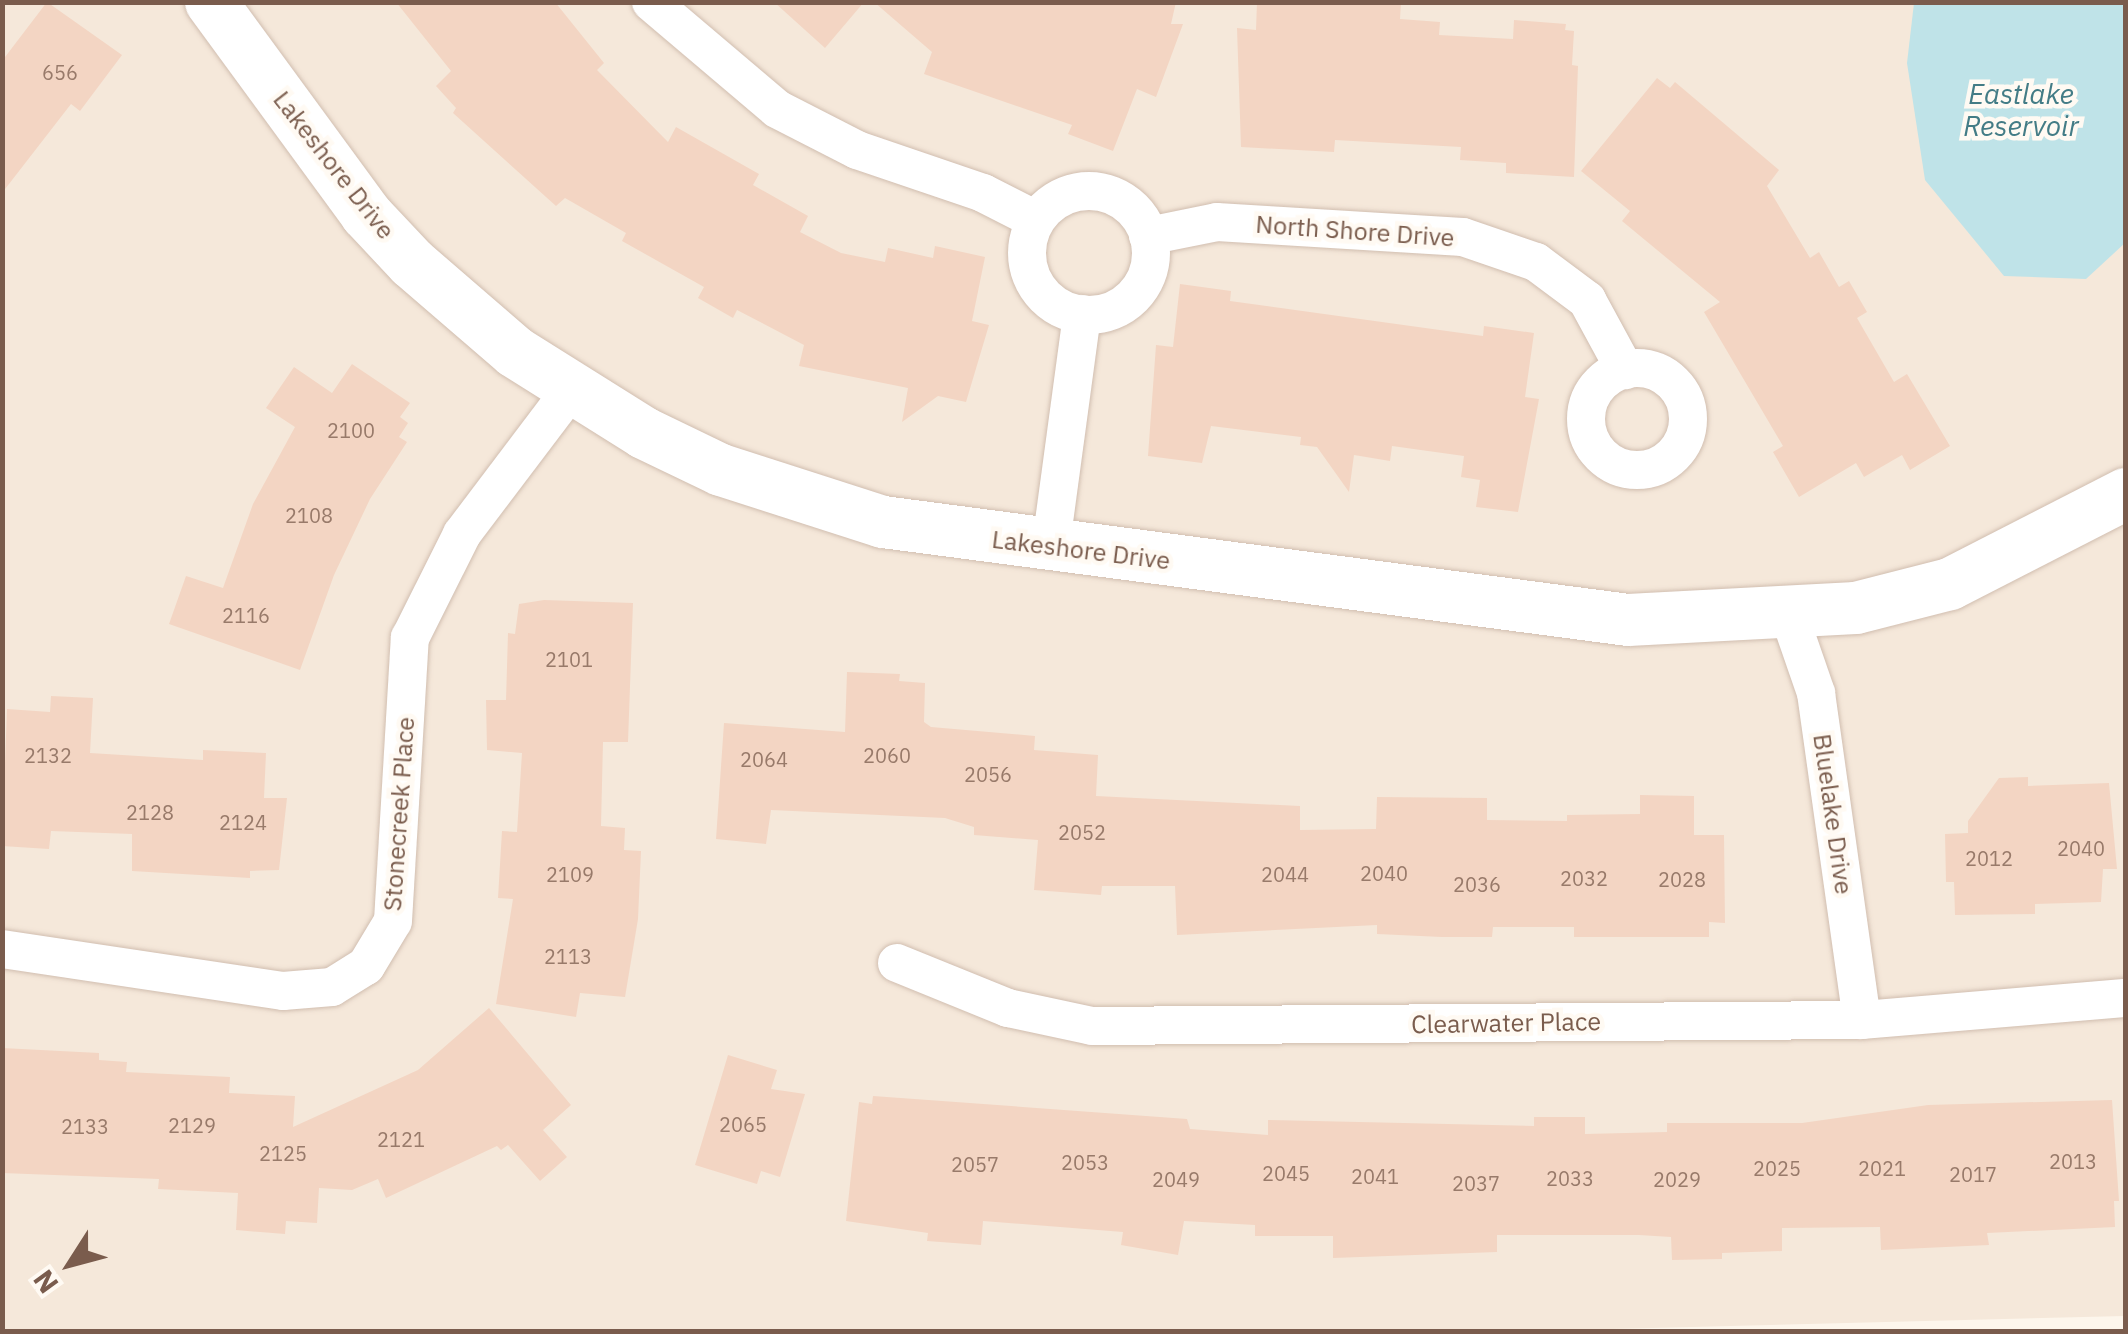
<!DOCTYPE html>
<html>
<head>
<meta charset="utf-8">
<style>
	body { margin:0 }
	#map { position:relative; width:2128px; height:1334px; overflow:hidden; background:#fdf6ec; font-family:"IBM Plex Sans",sans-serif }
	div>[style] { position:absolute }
	.residential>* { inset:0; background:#f5e8da }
	.water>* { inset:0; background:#bfe3e8 }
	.building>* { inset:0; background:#f3d5c3 }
	.roads { filter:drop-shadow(0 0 2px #d1beb0) drop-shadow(0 0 2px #d1beb0) }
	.street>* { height:38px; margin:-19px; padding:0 19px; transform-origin:19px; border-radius:19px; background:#fff }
	.street>.ring { margin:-19px; padding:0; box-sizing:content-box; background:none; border:38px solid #fff; border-radius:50% }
	.secondary>* { height:52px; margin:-26px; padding:0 26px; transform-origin:26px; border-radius:26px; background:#fff }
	span { translate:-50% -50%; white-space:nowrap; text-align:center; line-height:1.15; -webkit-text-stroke:9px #fffaf3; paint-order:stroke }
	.number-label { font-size:20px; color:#987a6a }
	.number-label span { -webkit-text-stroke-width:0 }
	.street-label { font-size:25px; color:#7a5c4d }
	.water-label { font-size:28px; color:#437c86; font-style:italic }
	.frame { position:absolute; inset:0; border:5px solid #7a5c4d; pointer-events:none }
	.north { position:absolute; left:20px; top:1214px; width:100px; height:100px; -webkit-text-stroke:8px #fffaf3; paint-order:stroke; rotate:234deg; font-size:28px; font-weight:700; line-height:40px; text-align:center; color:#7a5c4d }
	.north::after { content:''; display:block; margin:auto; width:35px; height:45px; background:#7a5c4d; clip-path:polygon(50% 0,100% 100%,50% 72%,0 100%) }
</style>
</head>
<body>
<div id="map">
	<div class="residential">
		<div style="clip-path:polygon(3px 3px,2125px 3px,2125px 1316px,1534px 1331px,3px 1332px)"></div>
	</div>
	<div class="water">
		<div style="clip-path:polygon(1914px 3px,2125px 3px,2125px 243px,2086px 279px,2004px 276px,1925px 180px,1907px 63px)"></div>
	</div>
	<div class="building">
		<div style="clip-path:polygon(47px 2px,122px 55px,80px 111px,71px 104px,2px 193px,2px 61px)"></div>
		<div style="clip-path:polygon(396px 2px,555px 2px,604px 63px,597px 70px,668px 142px,676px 127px,759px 174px,753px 185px,808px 216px,800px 232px,841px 253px,885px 262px,888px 248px,933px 258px,935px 246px,985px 257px,972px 321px,989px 325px,966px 402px,938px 396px,902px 422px,908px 388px,799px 366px,804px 345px,737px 310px,733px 318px,698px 298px,704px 287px,622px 241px,626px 233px,565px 198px,556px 206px,453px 113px,456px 108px,436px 86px,451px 71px)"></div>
		<div style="clip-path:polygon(774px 2px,864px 2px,825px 48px)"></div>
		<div style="clip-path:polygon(874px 2px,1176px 2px,1171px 24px,1183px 24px,1156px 97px,1137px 89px,1113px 151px,1068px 134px,1072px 125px,924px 74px,932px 52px)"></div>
		<div style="clip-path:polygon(1257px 2px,1401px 2px,1400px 19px,1440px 22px,1439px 35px,1513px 39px,1514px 20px,1566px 24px,1565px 30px,1574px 31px,1572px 65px,1578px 66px,1574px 177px,1506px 173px,1506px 163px,1460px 160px,1461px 147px,1335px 140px,1334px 152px,1241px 147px,1237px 28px,1256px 30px)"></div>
		<div style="clip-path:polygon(1657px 78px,1670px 88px,1675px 82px,1779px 170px,1767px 186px,1810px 258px,1819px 252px,1839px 287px,1849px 281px,1867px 312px,1857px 318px,1894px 382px,1907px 374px,1950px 446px,1910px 470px,1902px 455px,1864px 477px,1856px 463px,1799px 497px,1773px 452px,1783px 446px,1704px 312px,1720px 302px,1622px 221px,1630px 211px,1581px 171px)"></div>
		<div style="clip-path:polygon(1180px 284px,1231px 291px,1230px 301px,1483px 336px,1484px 326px,1534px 333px,1525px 397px,1539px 399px,1518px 512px,1476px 507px,1480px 480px,1461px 477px,1464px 456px,1392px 446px,1390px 461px,1354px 455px,1349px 492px,1317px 447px,1300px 445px,1301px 437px,1211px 426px,1202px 463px,1148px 456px,1156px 345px,1173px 347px)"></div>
		<div style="clip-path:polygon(352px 364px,410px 403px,400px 417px,408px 423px,399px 437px,407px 442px,370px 499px,334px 575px,300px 670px,169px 624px,186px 576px,223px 588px,253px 504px,295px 427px,266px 408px,294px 367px,332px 393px)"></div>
		<div style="clip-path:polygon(544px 600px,633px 603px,628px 742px,603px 742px,601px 826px,625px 828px,624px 850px,641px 851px,638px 919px,625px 997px,580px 993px,576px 1017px,496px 1004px,513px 899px,498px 898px,502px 831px,517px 832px,522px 753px,487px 750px,486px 700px,506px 700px,508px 633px,515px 634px,519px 604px)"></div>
		<div style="clip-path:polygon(847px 672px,900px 674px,899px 681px,925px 683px,924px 722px,931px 727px,1035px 736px,1034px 750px,1098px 755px,1096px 796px,1300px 806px,1300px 830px,1376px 829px,1377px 797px,1487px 798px,1487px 820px,1567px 821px,1567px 815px,1640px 814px,1640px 795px,1694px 796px,1694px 835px,1724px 835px,1725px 923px,1709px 922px,1709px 937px,1574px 937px,1574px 927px,1493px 927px,1492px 937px,1442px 937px,1377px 934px,1377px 925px,1177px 935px,1175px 886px,1102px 886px,1101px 895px,1034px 890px,1038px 840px,974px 835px,974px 827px,945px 818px,771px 810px,766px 844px,716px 839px,724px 723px,845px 732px)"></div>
		<div style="clip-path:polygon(51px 696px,93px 698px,90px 753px,203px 760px,203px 750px,266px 753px,264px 798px,287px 798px,279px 870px,250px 871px,250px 878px,132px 871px,132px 834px,51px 831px,49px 849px,2px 846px,7px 709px,50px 712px)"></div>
		<div style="clip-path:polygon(2028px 777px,2028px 786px,2109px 783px,2117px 869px,2103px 869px,2101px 902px,2035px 904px,2035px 914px,1955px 915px,1954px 882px,1946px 882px,1945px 834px,1968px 833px,1968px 821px,1999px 778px)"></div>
		<div style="clip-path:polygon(489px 1008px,571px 1105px,543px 1130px,567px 1157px,540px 1181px,508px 1145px,501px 1150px,497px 1146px,386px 1198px,378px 1179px,352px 1190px,319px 1188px,317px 1223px,286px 1221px,285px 1234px,236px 1230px,238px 1193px,158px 1189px,159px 1179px,2px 1173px,2px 1048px,99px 1053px,99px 1060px,127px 1062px,126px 1072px,230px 1077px,229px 1093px,295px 1096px,293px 1127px,418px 1070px)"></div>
		<div style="clip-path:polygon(728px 1055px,777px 1070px,771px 1089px,805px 1094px,780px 1177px,761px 1171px,757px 1184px,695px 1165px)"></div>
		<div style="clip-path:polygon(873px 1096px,1187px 1119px,1190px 1129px,1268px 1135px,1268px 1120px,1534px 1126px,1534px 1117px,1585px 1117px,1585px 1134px,1667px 1132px,1667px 1123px,1802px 1123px,1928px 1105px,2112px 1100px,2119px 1201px,2114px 1201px,2115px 1227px,1987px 1233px,1989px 1245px,1881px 1250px,1880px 1227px,1782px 1228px,1782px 1251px,1722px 1253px,1722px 1259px,1672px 1260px,1671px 1237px,1639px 1235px,1497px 1235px,1497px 1252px,1333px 1258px,1333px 1236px,1255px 1236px,1255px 1225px,1184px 1221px,1178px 1255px,1121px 1245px,1123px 1232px,983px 1221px,981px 1245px,927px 1241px,928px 1233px,846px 1221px,859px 1102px,872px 1104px)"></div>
	</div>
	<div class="roads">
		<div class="street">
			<div style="left:651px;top:2px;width:165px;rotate:40.3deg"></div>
			<div style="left:777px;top:109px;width:90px;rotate:27.1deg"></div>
			<div style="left:857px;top:150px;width:133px;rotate:18.8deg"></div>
			<div style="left:983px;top:193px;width:59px;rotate:27deg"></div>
			<div class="ring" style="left:1027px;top:191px;width:86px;height:86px"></div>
			<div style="left:1148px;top:236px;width:70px;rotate:-11.5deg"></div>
			<div style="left:1217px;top:222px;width:246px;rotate:3.5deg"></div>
			<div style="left:1463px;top:237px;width:77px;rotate:18.9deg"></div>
			<div style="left:1536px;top:262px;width:64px;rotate:36.7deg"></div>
			<div style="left:1587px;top:300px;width:80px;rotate:61.5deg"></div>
			<div class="ring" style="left:1586px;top:368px;width:64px;height:64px"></div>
			<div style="left:1051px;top:544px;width:232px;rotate:-82.3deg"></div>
			<div style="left:1788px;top:612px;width:86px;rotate:70.9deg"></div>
			<div style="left:1816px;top:693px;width:330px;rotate:82deg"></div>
			<div style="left:2px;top:949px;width:284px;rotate:8.5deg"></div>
			<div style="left:283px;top:991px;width:49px;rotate:-4.7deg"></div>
			<div style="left:332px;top:987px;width:40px;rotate:-32deg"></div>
			<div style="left:366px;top:966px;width:52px;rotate:-59deg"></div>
			<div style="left:393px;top:921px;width:284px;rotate:-86.6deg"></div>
			<div style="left:410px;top:638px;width:116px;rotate:-63.4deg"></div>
			<div style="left:462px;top:534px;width:179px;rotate:-52.9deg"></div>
			<div style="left:897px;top:963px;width:120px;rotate:22.1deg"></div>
			<div style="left:1008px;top:1008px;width:86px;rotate:12.1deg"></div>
			<div style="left:1092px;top:1026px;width:770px;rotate:-0.45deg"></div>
			<div style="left:1862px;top:1020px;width:265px;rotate:-4.8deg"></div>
		</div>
		<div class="secondary">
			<div style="left:211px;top:2px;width:263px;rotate:53.8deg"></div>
			<div style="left:366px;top:214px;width:67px;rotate:46.8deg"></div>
			<div style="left:412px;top:263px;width:136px;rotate:40.8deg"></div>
			<div style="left:515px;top:352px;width:152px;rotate:32.1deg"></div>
			<div style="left:644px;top:433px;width:85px;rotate:25.7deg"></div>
			<div style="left:721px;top:470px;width:170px;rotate:17.8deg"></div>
			<div style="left:883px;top:522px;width:751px;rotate:7.49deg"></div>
			<div style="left:1628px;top:620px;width:228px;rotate:-3deg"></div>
			<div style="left:1856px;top:608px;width:97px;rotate:-14.3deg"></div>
			<div style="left:1950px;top:584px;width:198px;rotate:-27.1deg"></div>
		</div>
	</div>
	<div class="number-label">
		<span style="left:60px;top:72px">656</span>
		<span style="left:351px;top:430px">2100</span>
		<span style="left:309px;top:515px">2108</span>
		<span style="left:246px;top:615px">2116</span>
		<span style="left:569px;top:659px">2101</span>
		<span style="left:48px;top:755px">2132</span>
		<span style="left:887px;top:755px">2060</span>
		<span style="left:764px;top:759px">2064</span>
		<span style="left:988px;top:774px">2056</span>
		<span style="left:150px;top:812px">2128</span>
		<span style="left:243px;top:822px">2124</span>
		<span style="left:1082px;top:832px">2052</span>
		<span style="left:2081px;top:848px">2040</span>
		<span style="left:1989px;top:858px">2012</span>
		<span style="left:1384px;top:873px">2040</span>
		<span style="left:570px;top:874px">2109</span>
		<span style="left:1285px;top:874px">2044</span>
		<span style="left:1584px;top:878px">2032</span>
		<span style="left:1682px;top:879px">2028</span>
		<span style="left:1477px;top:884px">2036</span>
		<span style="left:568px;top:956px">2113</span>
		<span style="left:743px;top:1124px">2065</span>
		<span style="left:192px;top:1125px">2129</span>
		<span style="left:85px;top:1126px">2133</span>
		<span style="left:401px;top:1139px">2121</span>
		<span style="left:283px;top:1153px">2125</span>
		<span style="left:2073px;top:1161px">2013</span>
		<span style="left:1085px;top:1162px">2053</span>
		<span style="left:975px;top:1164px">2057</span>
		<span style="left:1777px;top:1168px">2025</span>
		<span style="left:1882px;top:1168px">2021</span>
		<span style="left:1286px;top:1173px">2045</span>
		<span style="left:1973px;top:1174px">2017</span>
		<span style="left:1375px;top:1176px">2041</span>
		<span style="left:1570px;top:1178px">2033</span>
		<span style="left:1176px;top:1179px">2049</span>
		<span style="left:1677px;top:1179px">2029</span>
		<span style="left:1476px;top:1183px">2037</span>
	</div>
	<div class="street-label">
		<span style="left:334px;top:165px;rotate:52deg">Lakeshore Drive</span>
		<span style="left:1355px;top:231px;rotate:4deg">North Shore Drive</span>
		<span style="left:1081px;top:550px;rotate:7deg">Lakeshore Drive</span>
		<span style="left:399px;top:814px;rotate:-86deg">Stonecreek Place</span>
		<span style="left:1833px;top:814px;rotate:82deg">Bluelake Drive</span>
		<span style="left:1506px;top:1023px;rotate:-1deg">Clearwater Place</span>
	</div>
	<div class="water-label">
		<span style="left:2021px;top:110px">Eastlake<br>Reservoir</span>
	</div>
	<div class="frame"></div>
	<div class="north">N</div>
</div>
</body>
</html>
